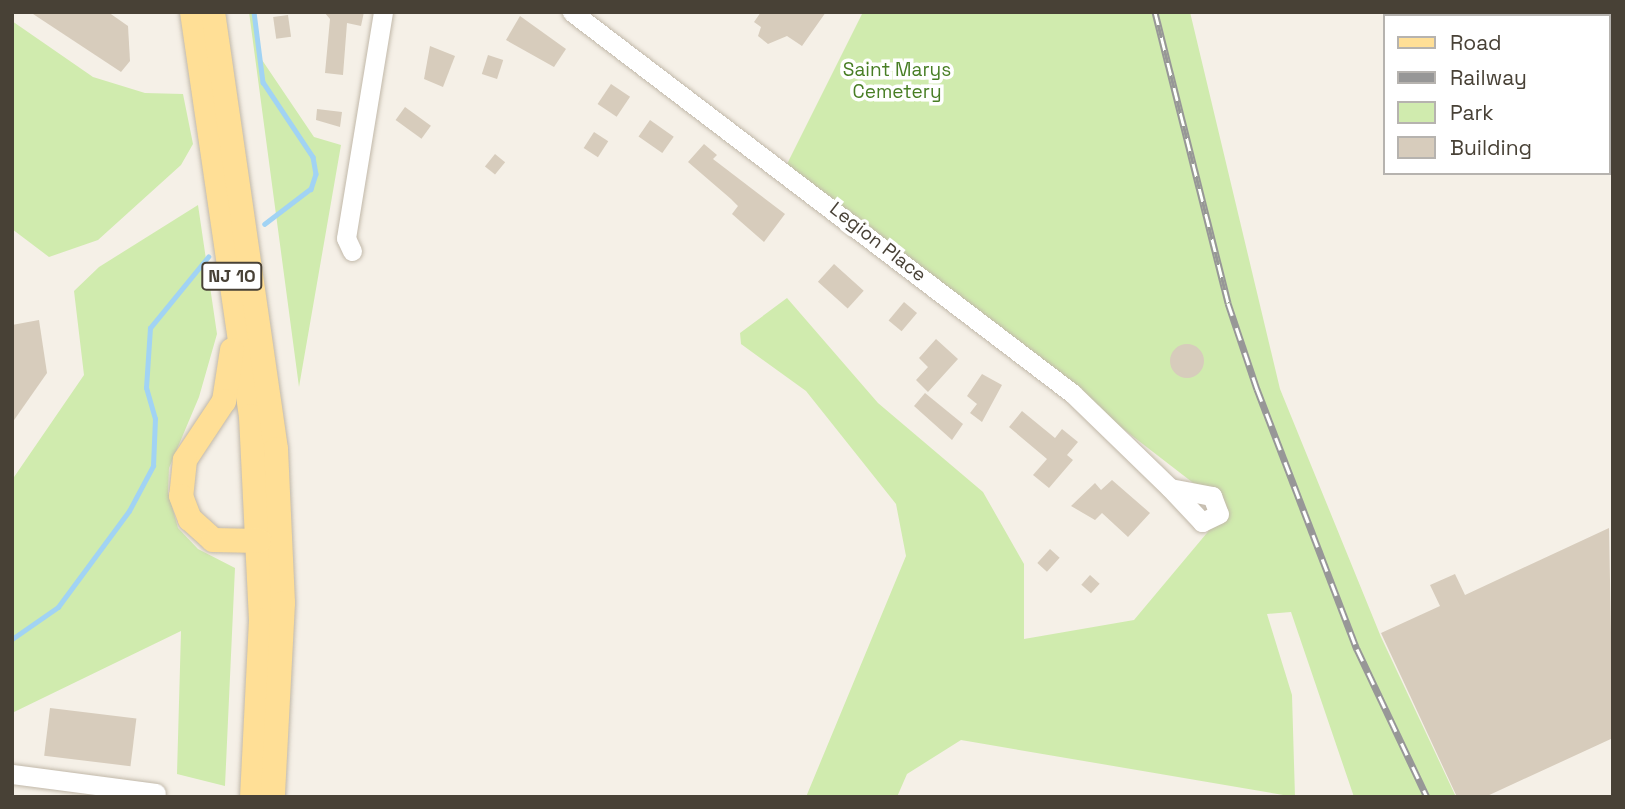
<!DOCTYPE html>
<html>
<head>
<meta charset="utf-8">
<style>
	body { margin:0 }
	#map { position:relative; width:1625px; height:809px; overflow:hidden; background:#f5f0e7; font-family:"Space Grotesk",sans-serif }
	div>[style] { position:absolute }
	.green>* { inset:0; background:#d0ebae }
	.stream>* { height:4.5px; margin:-2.25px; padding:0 2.25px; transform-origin:2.25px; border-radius:2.25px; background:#a1d3f4 }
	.building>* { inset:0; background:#d7ccbc; transform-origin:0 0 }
	.round { border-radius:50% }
	.roads { filter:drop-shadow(0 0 2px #c1b8a9) drop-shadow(0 0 2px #c1b8a9) }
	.minor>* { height:19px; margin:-9.5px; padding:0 9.5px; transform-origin:9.5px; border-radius:9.5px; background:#fff }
	.major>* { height:24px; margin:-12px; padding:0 12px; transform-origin:12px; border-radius:12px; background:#ffdf96 }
	.rail>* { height:7px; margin-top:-3.5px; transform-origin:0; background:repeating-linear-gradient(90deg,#fff 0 13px,#979797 0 26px); box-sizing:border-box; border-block:2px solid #979797 }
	span { translate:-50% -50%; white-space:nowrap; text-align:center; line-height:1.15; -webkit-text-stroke:7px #fff; paint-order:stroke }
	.shield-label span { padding:2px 5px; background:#fff; border:2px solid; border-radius:5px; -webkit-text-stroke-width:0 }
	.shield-label { font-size:18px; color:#484136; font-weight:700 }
	.park-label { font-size:19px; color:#487e25 }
	.street-label { font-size:19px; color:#484136 }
	.frame { position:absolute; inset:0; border:14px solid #484136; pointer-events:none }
	.legend { position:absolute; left:1383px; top:14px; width:228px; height:161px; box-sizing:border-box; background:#fff; border:2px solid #b6b3af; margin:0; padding:9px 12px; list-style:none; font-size:21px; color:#484136 }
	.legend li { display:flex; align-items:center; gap:14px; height:35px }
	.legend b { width:35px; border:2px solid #b6b3af }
</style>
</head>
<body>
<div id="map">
	<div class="green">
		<div style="clip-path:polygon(249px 12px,254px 12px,260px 57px,314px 137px,341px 145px,299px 387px)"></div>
		<div style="clip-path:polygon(863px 12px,1190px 12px,1280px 389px,1381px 637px,1456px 797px,1354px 797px,1291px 612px,1267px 614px,1292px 695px,1295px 797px,961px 740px,907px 774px,897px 797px,806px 797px,906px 556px,896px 504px,806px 391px,741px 344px,740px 333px,787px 298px,878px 403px,983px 492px,1024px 564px,1024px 639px,1134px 620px,1227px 509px,785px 168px)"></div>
		<div style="clip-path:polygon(12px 21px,93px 77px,145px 93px,183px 94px,193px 144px,181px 165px,98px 240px,49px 257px,12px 229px)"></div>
		<div style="clip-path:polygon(198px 205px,217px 334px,199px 397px,169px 468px,168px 492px,178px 528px,198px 549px,235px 568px,225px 786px,177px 774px,181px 631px,12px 713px,12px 480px,84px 375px,74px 291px,99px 267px)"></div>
	</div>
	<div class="stream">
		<div style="left:254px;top:12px;width:71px;rotate:82.7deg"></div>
		<div style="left:263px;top:82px;width:90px;rotate:56.3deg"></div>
		<div style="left:313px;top:157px;width:17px;rotate:80deg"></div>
		<div style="left:316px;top:174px;width:16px;rotate:108deg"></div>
		<div style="left:311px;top:189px;width:58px;rotate:142.7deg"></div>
		<div style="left:12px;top:639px;width:56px;rotate:-34.8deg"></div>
		<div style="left:58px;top:607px;width:119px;rotate:-53.5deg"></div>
		<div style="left:129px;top:511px;width:51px;rotate:-61.9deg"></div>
		<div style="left:153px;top:466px;width:47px;rotate:-87.6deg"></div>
		<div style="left:155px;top:419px;width:32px;rotate:-106deg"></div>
		<div style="left:146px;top:388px;width:60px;rotate:-86.2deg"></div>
		<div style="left:150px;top:328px;width:92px;rotate:-50.8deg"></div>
	</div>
	<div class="building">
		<div style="clip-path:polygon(30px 12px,108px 12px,128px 26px,130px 61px,121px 72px)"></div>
		<div style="clip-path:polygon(324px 12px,364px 12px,361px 26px,347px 23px,343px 75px,325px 73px,330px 19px)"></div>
		<div style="clip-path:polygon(761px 12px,826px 12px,802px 46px,787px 36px,768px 44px,758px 36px,761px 27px,754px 22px)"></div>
		<div style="left:288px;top:15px;width:22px;height:15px;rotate:82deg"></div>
		<div style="clip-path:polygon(520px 16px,566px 49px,554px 67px,506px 40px)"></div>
		<div style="clip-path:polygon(430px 46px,455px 56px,443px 87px,424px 79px)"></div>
		<div style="left:488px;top:55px;width:16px;height:20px;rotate:18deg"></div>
		<div style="left:611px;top:84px;width:23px;height:24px;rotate:34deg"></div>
		<div style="left:405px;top:107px;width:32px;height:16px;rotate:36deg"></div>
		<div style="clip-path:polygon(317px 109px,342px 112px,340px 127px,316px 120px)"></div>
		<div style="left:650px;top:120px;width:29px;height:20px;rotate:35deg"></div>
		<div style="left:594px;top:132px;width:17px;height:19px;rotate:33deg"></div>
		<div style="clip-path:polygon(704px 144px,717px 155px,713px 159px,785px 214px,764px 242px,732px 214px,738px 206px,731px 199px,688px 162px)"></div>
		<div style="left:495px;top:154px;width:13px;height:16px;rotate:39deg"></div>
		<div style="left:834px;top:264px;width:40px;height:24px;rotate:42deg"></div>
		<div style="left:904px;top:302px;width:17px;height:24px;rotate:40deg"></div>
		<div style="clip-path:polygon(39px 320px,47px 373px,12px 423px,12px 325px)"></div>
		<div style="clip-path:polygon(936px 339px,958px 359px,928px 392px,916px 380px,928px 367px,919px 358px)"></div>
		<div class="round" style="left:1170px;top:344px;width:34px;height:34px"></div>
		<div style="clip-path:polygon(982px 374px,1002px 385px,982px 422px,970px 413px,977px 404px,967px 396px)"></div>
		<div style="clip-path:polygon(925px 393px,963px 424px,952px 440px,914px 406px)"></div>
		<div style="clip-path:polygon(1022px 411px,1055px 438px,1062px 429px,1078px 442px,1067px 455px,1073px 460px,1049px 488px,1033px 475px,1047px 459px,1009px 427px)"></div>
		<div style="clip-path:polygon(1112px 480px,1150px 513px,1128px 537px,1102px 513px,1095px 520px,1071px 506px,1095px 483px,1101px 490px)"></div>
		<div style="clip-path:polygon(1609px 528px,1613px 738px,1485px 797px,1457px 797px,1381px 633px,1440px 606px,1430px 585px,1455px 574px,1465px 595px)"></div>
		<div style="left:1050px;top:549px;width:13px;height:19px;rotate:42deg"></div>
		<div style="left:1090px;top:575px;width:13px;height:13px;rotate:42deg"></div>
		<div style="left:50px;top:708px;width:87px;height:48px;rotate:7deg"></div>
	</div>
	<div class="roads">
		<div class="minor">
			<div style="left:572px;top:12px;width:629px;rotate:37.31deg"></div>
			<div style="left:1072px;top:393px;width:136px;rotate:44.1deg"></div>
			<div style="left:352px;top:251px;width:14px;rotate:-115deg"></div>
			<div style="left:346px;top:238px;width:229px;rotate:-80.7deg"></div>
			<div style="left:1170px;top:488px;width:43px;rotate:10.8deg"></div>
			<div style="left:1212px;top:496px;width:19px;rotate:69deg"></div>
			<div style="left:1219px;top:514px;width:19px;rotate:155deg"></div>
			<div style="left:1202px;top:522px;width:47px;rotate:-133.3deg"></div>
			<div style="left:12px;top:774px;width:145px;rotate:7.5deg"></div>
		</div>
		<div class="major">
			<div style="left:192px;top:12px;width:408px;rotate:81.7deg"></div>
			<div style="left:251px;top:416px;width:204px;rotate:87.2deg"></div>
			<div style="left:261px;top:620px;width:177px;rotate:92.9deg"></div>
			<div style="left:213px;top:12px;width:442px;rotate:81.8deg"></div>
			<div style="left:276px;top:449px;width:154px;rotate:87.4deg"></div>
			<div style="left:283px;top:603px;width:194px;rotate:93deg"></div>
			<div style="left:232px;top:350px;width:52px;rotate:98.9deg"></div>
			<div style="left:224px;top:401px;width:71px;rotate:123.5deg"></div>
			<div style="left:185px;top:460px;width:36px;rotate:96deg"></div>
			<div style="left:181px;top:496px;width:25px;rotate:69deg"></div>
			<div style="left:190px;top:519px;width:31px;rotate:42deg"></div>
			<div style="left:213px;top:540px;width:46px;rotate:1.2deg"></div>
		</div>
	</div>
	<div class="rail">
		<div style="left:1155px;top:12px;width:300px;rotate:75.9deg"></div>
		<div style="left:1228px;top:303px;width:91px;rotate:71.4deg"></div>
		<div style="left:1257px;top:389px;width:279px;rotate:69deg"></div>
		<div style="left:1357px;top:649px;width:164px;rotate:64.7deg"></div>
	</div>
	<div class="shield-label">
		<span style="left:232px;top:276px">NJ 10</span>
	</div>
	<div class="park-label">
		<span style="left:897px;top:81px">Saint Marys<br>Cemetery</span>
	</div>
	<div class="street-label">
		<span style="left:878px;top:242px;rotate:38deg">Legion Place</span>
	</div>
	<div class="frame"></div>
	<ul class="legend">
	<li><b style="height:9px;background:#ffdf96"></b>Road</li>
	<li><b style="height:9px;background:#979797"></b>Railway</li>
	<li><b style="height:19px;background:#d0ebae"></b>Park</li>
	<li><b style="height:19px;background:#d7ccbc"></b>Building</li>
	</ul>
</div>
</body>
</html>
